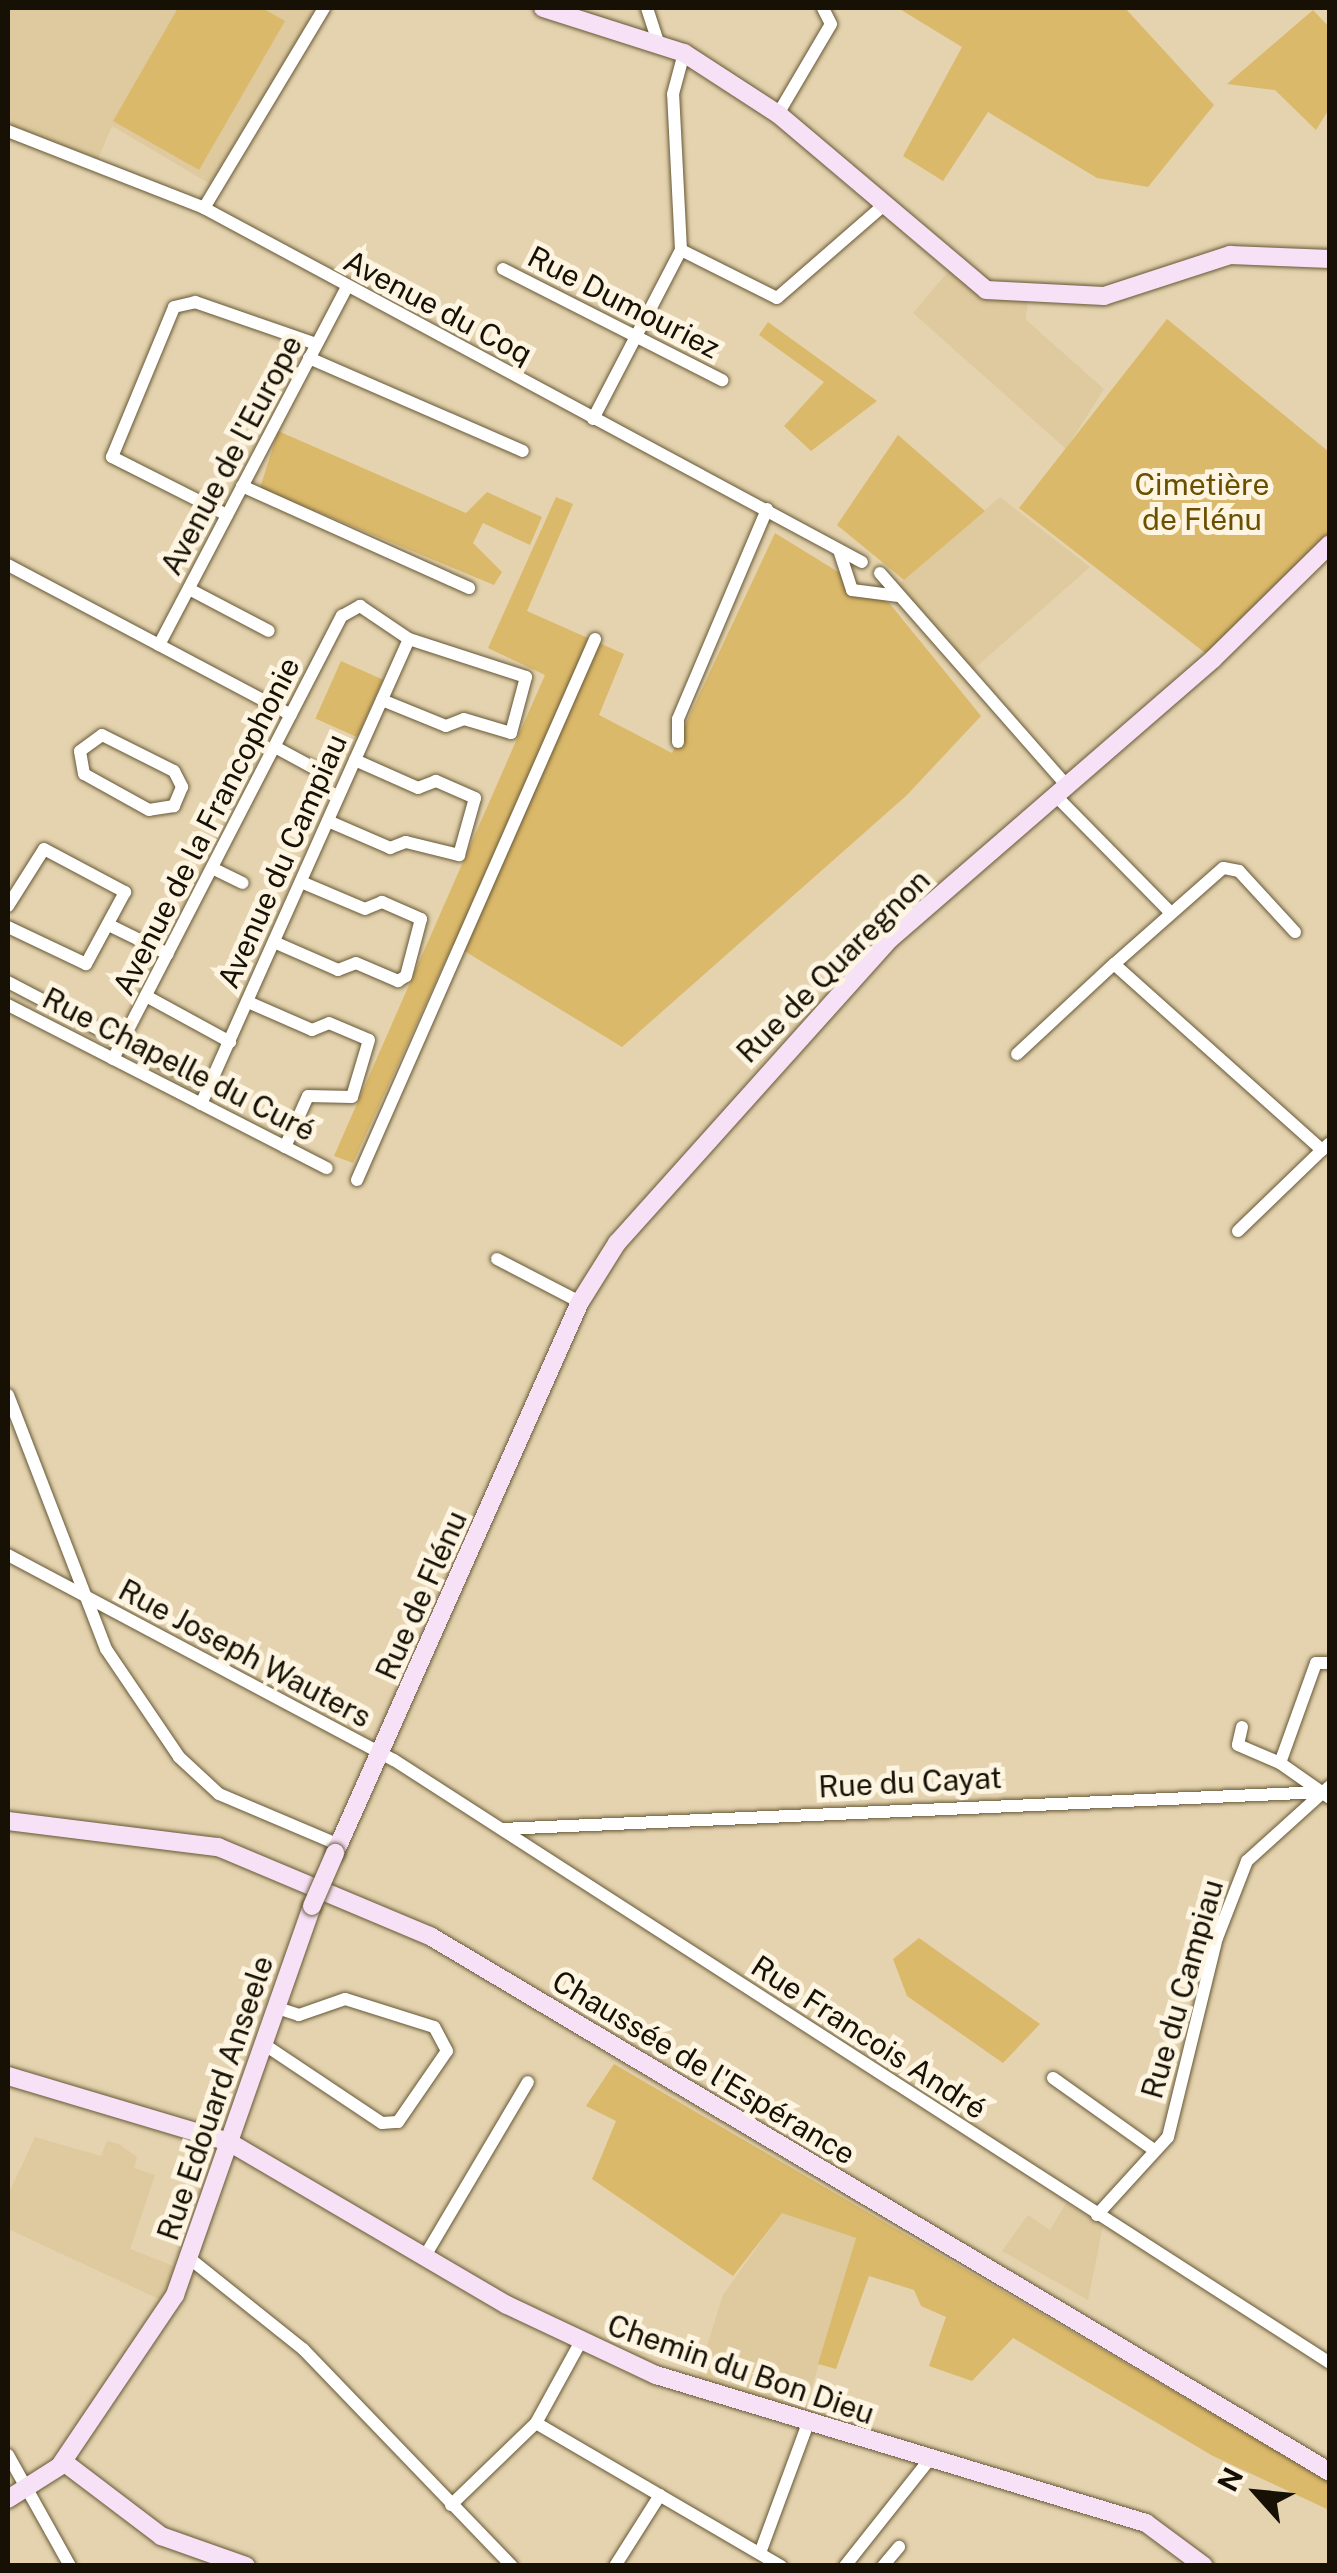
<!DOCTYPE html>
<html>
<head>
<meta charset="utf-8">
<style>
	body { margin:0 }
	#map { position:relative; width:1337px; height:2573px; overflow:hidden; background:#e4d3ae; font-family:"Public Sans",sans-serif }
	div>[style] { position:absolute }
	.built>* { inset:0; background:#deca9e }
	.green>* { inset:0; background:#dbb96a; transform-origin:0 0 }
	.roads { filter:drop-shadow(0 0 2px #675837) drop-shadow(0 0 2px #675837) }
	.street>* { height:12px; margin:-6px; padding:0 6px; transform-origin:6px; border-radius:6px; background:#fff }
	.secondary>* { height:18px; margin:-9px; padding:0 9px; transform-origin:9px; border-radius:9px; background:#f7e1f7 }
	.bridges { filter:drop-shadow(0 0 2px #675837) drop-shadow(0 0 2px #675837) }
	.secondary-bridge>* { height:18px; margin:-9px; padding:0 9px; transform-origin:9px; border-radius:9px; background:#f7e1f7 }
	span { translate:-50% -50%; white-space:nowrap; text-align:center; line-height:1.15; -webkit-text-stroke:10px #fdf5e2; paint-order:stroke }
	.street-label { font-size:30px; color:#171105 }
	.park-label { font-size:30px; color:#6a5000 }
	.frame { position:absolute; inset:0; border:10px solid #171105; pointer-events:none }
	.north { position:absolute; left:1207px; top:2443px; width:100px; height:100px; -webkit-text-stroke:8px #fdf5e2; paint-order:stroke; rotate:297deg; font-size:28px; font-weight:700; line-height:40px; text-align:center; color:#171105 }
	.north::after { content:''; display:block; margin:auto; width:35px; height:45px; background:#171105; clip-path:polygon(50% 0,100% 100%,50% 72%,0 100%) }
</style>
</head>
<body>
<div id="map">
	<div class="built">
		<div style="clip-path:polygon(8px 8px,316px 8px,210px 184px,112px 126px,98px 159px,8px 124px)"></div>
		<div style="clip-path:polygon(952px 267px,1028px 298px,1026px 320px,1104px 389px,1066px 449px,913px 313px)"></div>
		<div style="clip-path:polygon(1000px 497px,1090px 567px,968px 674px,893px 589px)"></div>
		<div style="clip-path:polygon(35px 2137px,101px 2156px,107px 2141px,119px 2144px,137px 2157px,134px 2168px,155px 2175px,130px 2249px,176px 2267px,161px 2300px,8px 2229px,8px 2195px)"></div>
		<div style="clip-path:polygon(1066px 2203px,1103px 2226px,1088px 2300px,1002px 2251px,1028px 2215px,1050px 2230px)"></div>
		<div style="clip-path:polygon(782px 2212px,856px 2238px,802px 2421px,694px 2387px,723px 2295px)"></div>
	</div>
	<div class="green">
		<div style="clip-path:polygon(178px 8px,262px 8px,285px 21px,199px 170px,113px 121px)"></div>
		<div style="clip-path:polygon(898px 8px,1125px 8px,1214px 105px,1148px 187px,1097px 178px,988px 112px,943px 181px,903px 156px,962px 47px)"></div>
		<div style="clip-path:polygon(1313px 10px,1330px 28px,1329px 109px,1316px 130px,1275px 90px,1227px 84px)"></div>
		<div style="clip-path:polygon(1167px 319px,1329px 452px,1329px 544px,1213px 659px,1019px 508px)"></div>
		<div style="clip-path:polygon(768px 322px,877px 401px,811px 451px,784px 426px,824px 382px,759px 335px)"></div>
		<div style="clip-path:polygon(278px 431px,466px 513px,487px 492px,542px 517px,530px 545px,483px 523px,473px 543px,502px 572px,494px 585px,260px 488px)"></div>
		<div style="clip-path:polygon(898px 435px,985px 511px,904px 580px,837px 525px)"></div>
		<div style="clip-path:polygon(556px 497px,573px 504px,527px 611px,624px 654px,599px 715px,672px 753px,775px 533px,890px 604px,981px 716px,907px 795px,622px 1047px,453px 944px,353px 1163px,334px 1156px,545px 675px,488px 648px)"></div>
		<div style="left:341px;top:661px;width:46px;height:63px;rotate:24deg"></div>
		<div style="clip-path:polygon(919px 1938px,1040px 2024px,1003px 2063px,907px 1996px,893px 1959px)"></div>
		<div style="clip-path:polygon(614px 2064px,1329px 2482px,1329px 2510px,1213px 2456px,1013px 2338px,972px 2381px,929px 2366px,946px 2317px,921px 2306px,914px 2290px,869px 2276px,836px 2369px,818px 2364px,856px 2238px,782px 2213px,733px 2276px,592px 2179px,616px 2121px,586px 2106px)"></div>
	</div>
	<div class="roads">
		<div class="street">
			<div style="left:647px;top:8px;width:35px;rotate:72deg"></div>
			<div style="left:778px;top:114px;width:104px;rotate:-59.5deg"></div>
			<div style="left:831px;top:24px;width:18px;rotate:-117deg"></div>
			<div style="left:8px;top:131px;width:211px;rotate:21.4deg"></div>
			<div style="left:204px;top:208px;width:747px;rotate:28.28deg"></div>
			<div style="left:204px;top:208px;width:233px;rotate:-59deg"></div>
			<div style="left:681px;top:250px;width:107px;rotate:26.6deg"></div>
			<div style="left:777px;top:298px;width:140px;rotate:-41deg"></div>
			<div style="left:503px;top:269px;width:246px;rotate:26.9deg"></div>
			<div style="left:309px;top:358px;width:233px;rotate:23.5deg"></div>
			<div style="left:593px;top:419px;width:191px;rotate:-62.5deg"></div>
			<div style="left:681px;top:250px;width:156px;rotate:-92.9deg"></div>
			<div style="left:673px;top:94px;width:42px;rotate:-75deg"></div>
			<div style="left:242px;top:486px;width:249px;rotate:24.2deg"></div>
			<div style="left:227px;top:515px;width:129px;rotate:-153.2deg"></div>
			<div style="left:112px;top:457px;width:162px;rotate:-67.5deg"></div>
			<div style="left:174px;top:307px;width:22px;rotate:-13deg"></div>
			<div style="left:195px;top:302px;width:128px;rotate:19.1deg"></div>
			<div style="left:839px;top:550px;width:42px;rotate:72deg"></div>
			<div style="left:852px;top:590px;width:47px;rotate:7.3deg"></div>
			<div style="left:8px;top:565px;width:320px;rotate:27.9deg"></div>
			<div style="left:880px;top:573px;width:282px;rotate:48.7deg"></div>
			<div style="left:189px;top:589px;width:90px;rotate:27.7deg"></div>
			<div style="left:159px;top:645px;width:404px;rotate:-62.3deg"></div>
			<div style="left:382px;top:700px;width:69px;rotate:22.1deg"></div>
			<div style="left:446px;top:726px;width:19px;rotate:-21deg"></div>
			<div style="left:464px;top:719px;width:49px;rotate:16.6deg"></div>
			<div style="left:511px;top:733px;width:58px;rotate:-75deg"></div>
			<div style="left:526px;top:677px;width:123px;rotate:-162deg"></div>
			<div style="left:102px;top:735px;width:80px;rotate:26.6deg"></div>
			<div style="left:174px;top:771px;width:18px;rotate:63deg"></div>
			<div style="left:182px;top:787px;width:21px;rotate:113deg"></div>
			<div style="left:174px;top:806px;width:25px;rotate:171deg"></div>
			<div style="left:149px;top:810px;width:74px;rotate:-151deg"></div>
			<div style="left:84px;top:774px;width:23px;rotate:-100deg"></div>
			<div style="left:80px;top:751px;width:27px;rotate:-36deg"></div>
			<div style="left:678px;top:742px;width:23px;rotate:-90deg"></div>
			<div style="left:678px;top:719px;width:228px;rotate:-67deg"></div>
			<div style="left:275px;top:747px;width:57px;rotate:28.4deg"></div>
			<div style="left:1055px;top:795px;width:163px;rotate:45.5deg"></div>
			<div style="left:328px;top:821px;width:68px;rotate:23.5deg"></div>
			<div style="left:390px;top:848px;width:17px;rotate:-21deg"></div>
			<div style="left:406px;top:842px;width:55px;rotate:13.8deg"></div>
			<div style="left:459px;top:855px;width:59px;rotate:-74.3deg"></div>
			<div style="left:475px;top:798px;width:43px;rotate:-156.4deg"></div>
			<div style="left:436px;top:781px;width:19px;rotate:159deg"></div>
			<div style="left:418px;top:788px;width:69px;rotate:-156deg"></div>
			<div style="left:212px;top:868px;width:34px;rotate:26deg"></div>
			<div style="left:8px;top:906px;width:67px;rotate:-57.7deg"></div>
			<div style="left:44px;top:849px;width:92px;rotate:28deg"></div>
			<div style="left:125px;top:892px;width:82px;rotate:118.4deg"></div>
			<div style="left:86px;top:964px;width:86px;rotate:-154.6deg"></div>
			<div style="left:113px;top:927px;width:61px;rotate:26.1deg"></div>
			<div style="left:1295px;top:932px;width:83px;rotate:-132.6deg"></div>
			<div style="left:1239px;top:871px;width:16px;rotate:-169deg"></div>
			<div style="left:1223px;top:868px;width:145px;rotate:138.6deg"></div>
			<div style="left:1114px;top:964px;width:279px;rotate:41.8deg"></div>
			<div style="left:1322px;top:1150px;width:11px;rotate:-41deg"></div>
			<div style="left:274px;top:942px;width:70px;rotate:23.6deg"></div>
			<div style="left:338px;top:970px;width:19px;rotate:-21deg"></div>
			<div style="left:356px;top:963px;width:46px;rotate:23.2deg"></div>
			<div style="left:398px;top:981px;width:9px;rotate:-32deg"></div>
			<div style="left:406px;top:976px;width:59px;rotate:-75.3deg"></div>
			<div style="left:421px;top:919px;width:43px;rotate:-156.4deg"></div>
			<div style="left:382px;top:902px;width:18px;rotate:158deg"></div>
			<div style="left:365px;top:909px;width:69px;rotate:-157.1deg"></div>
			<div style="left:8px;top:982px;width:227px;rotate:27.6deg"></div>
			<div style="left:146px;top:996px;width:96px;rotate:28.7deg"></div>
			<div style="left:248px;top:1002px;width:70px;rotate:23.6deg"></div>
			<div style="left:312px;top:1030px;width:18px;rotate:-22deg"></div>
			<div style="left:329px;top:1023px;width:43px;rotate:23deg"></div>
			<div style="left:369px;top:1040px;width:59px;rotate:106.6deg"></div>
			<div style="left:352px;top:1097px;width:44px;rotate:-178.7deg"></div>
			<div style="left:308px;top:1096px;width:56px;rotate:114.3deg"></div>
			<div style="left:8px;top:1005px;width:358px;rotate:27.1deg"></div>
			<div style="left:1017px;top:1054px;width:132px;rotate:-42.9deg"></div>
			<div style="left:113px;top:1059px;width:499px;rotate:-62.7deg"></div>
			<div style="left:342px;top:616px;width:21px;rotate:-29deg"></div>
			<div style="left:360px;top:606px;width:59px;rotate:34deg"></div>
			<div style="left:201px;top:1104px;width:509px;rotate:-65.9deg"></div>
			<div style="left:357px;top:1180px;width:591px;rotate:-66.25deg"></div>
			<div style="left:1238px;top:1231px;width:117px;rotate:-44deg"></div>
			<div style="left:497px;top:1259px;width:93px;rotate:27.4deg"></div>
			<div style="left:8px;top:1395px;width:272px;rotate:68.9deg"></div>
			<div style="left:106px;top:1649px;width:130px;rotate:55.9deg"></div>
			<div style="left:179px;top:1757px;width:54px;rotate:42.8deg"></div>
			<div style="left:219px;top:1794px;width:130px;rotate:23deg"></div>
			<div style="left:8px;top:1555px;width:437px;rotate:28deg"></div>
			<div style="left:394px;top:1760px;width:1113px;rotate:32.79deg"></div>
			<div style="left:1330px;top:1663px;width:14px;rotate:180deg"></div>
			<div style="left:1316px;top:1663px;width:106px;rotate:109.8deg"></div>
			<div style="left:1280px;top:1763px;width:61px;rotate:35deg"></div>
			<div style="left:1242px;top:1727px;width:18px;rotate:103deg"></div>
			<div style="left:1238px;top:1745px;width:46px;rotate:23.2deg"></div>
			<div style="left:502px;top:1829px;width:821px;rotate:-2.58deg"></div>
			<div style="left:262px;top:2043px;width:144px;rotate:33.7deg"></div>
			<div style="left:382px;top:2123px;width:16px;rotate:-4deg"></div>
			<div style="left:398px;top:2122px;width:86px;rotate:-55.4deg"></div>
			<div style="left:447px;top:2051px;width:27px;rotate:-118deg"></div>
			<div style="left:434px;top:2027px;width:93px;rotate:-162.5deg"></div>
			<div style="left:345px;top:1999px;width:49px;rotate:160.8deg"></div>
			<div style="left:299px;top:2015px;width:25px;rotate:-162deg"></div>
			<div style="left:1053px;top:2078px;width:124px;rotate:35.5deg"></div>
			<div style="left:1097px;top:2215px;width:105px;rotate:-47.7deg"></div>
			<div style="left:1168px;top:2137px;width:205px;rotate:-76.2deg"></div>
			<div style="left:1217px;top:1938px;width:83px;rotate:-68.7deg"></div>
			<div style="left:1247px;top:1861px;width:112px;rotate:-42.1deg"></div>
			<div style="left:425px;top:2256px;width:202px;rotate:-59.4deg"></div>
			<div style="left:189px;top:2258px;width:146px;rotate:38.6deg"></div>
			<div style="left:303px;top:2349px;width:301px;rotate:46.1deg"></div>
			<div style="left:536px;top:2423px;width:284px;rotate:30.3deg"></div>
			<div style="left:8px;top:2455px;width:127px;rotate:60.8deg"></div>
			<div style="left:451px;top:2505px;width:118px;rotate:-44deg"></div>
			<div style="left:536px;top:2423px;width:91px;rotate:-61.2deg"></div>
			<div style="left:760px;top:2553px;width:139px;rotate:-69.7deg"></div>
			<div style="left:615px;top:2566px;width:84px;rotate:-57.6deg"></div>
			<div style="left:845px;top:2566px;width:135px;rotate:-51.6deg"></div>
			<div style="left:883px;top:2566px;width:25px;rotate:-50deg"></div>
		</div>
		<div class="secondary">
			<div style="left:543px;top:8px;width:148px;rotate:17.7deg"></div>
			<div style="left:684px;top:53px;width:112px;rotate:33deg"></div>
			<div style="left:778px;top:114px;width:272px;rotate:40.2deg"></div>
			<div style="left:986px;top:290px;width:118px;rotate:2.9deg"></div>
			<div style="left:1104px;top:296px;width:133px;rotate:-18deg"></div>
			<div style="left:1230px;top:255px;width:100px;rotate:2.3deg"></div>
			<div style="left:8px;top:1821px;width:212px;rotate:7.1deg"></div>
			<div style="left:218px;top:1847px;width:230px;rotate:22.8deg"></div>
			<div style="left:430px;top:1936px;width:1048px;rotate:30.78deg"></div>
			<div style="left:335px;top:1853px;width:603px;rotate:-66.03deg"></div>
			<div style="left:580px;top:1302px;width:70px;rotate:-57.9deg"></div>
			<div style="left:617px;top:1243px;width:409px;rotate:-48.1deg"></div>
			<div style="left:890px;top:939px;width:427px;rotate:-40.9deg"></div>
			<div style="left:1213px;top:659px;width:164px;rotate:-44.5deg"></div>
			<div style="left:8px;top:2076px;width:231px;rotate:16.6deg"></div>
			<div style="left:229px;top:2142px;width:322px;rotate:30.4deg"></div>
			<div style="left:507px;top:2305px;width:165px;rotate:25.2deg"></div>
			<div style="left:656px;top:2375px;width:512px;rotate:16.81deg"></div>
			<div style="left:1146px;top:2523px;width:72px;rotate:36.6deg"></div>
			<div style="left:61px;top:2464px;width:204px;rotate:-56deg"></div>
			<div style="left:175px;top:2295px;width:412px;rotate:-70.6deg"></div>
			<div style="left:8px;top:2499px;width:67px;rotate:-32.3deg"></div>
			<div style="left:65px;top:2463px;width:121px;rotate:37.2deg"></div>
			<div style="left:161px;top:2536px;width:90px;rotate:19.4deg"></div>
		</div>
	</div>
	<div class="bridges">
		<div class="secondary-bridge">
			<div style="left:312px;top:1906px;width:58px;rotate:-66.5deg"></div>
		</div>
	</div>
	<div class="street-label">
		<span style="left:624px;top:302px;rotate:27deg">Rue Dumouriez</span>
		<span style="left:438px;top:307px;rotate:28deg">Avenue du Coq</span>
		<span style="left:231px;top:455px;rotate:-62deg">Avenue de l'Europe</span>
		<span style="left:206px;top:826px;rotate:-63deg">Avenue de la Francophonie</span>
		<span style="left:282px;top:861px;rotate:-66deg">Avenue du Campiau</span>
		<span style="left:833px;top:966px;rotate:-45deg">Rue de Quaregnon</span>
		<span style="left:179px;top:1064px;rotate:27deg">Rue Chapelle du Curé</span>
		<span style="left:421px;top:1595px;rotate:-66deg">Rue de Flénu</span>
		<span style="left:245px;top:1653px;rotate:28deg">Rue Joseph Wauters</span>
		<span style="left:910px;top:1782px;rotate:-3deg">Rue du Cayat</span>
		<span style="left:1182px;top:1989px;rotate:-74deg">Rue du Campiau</span>
		<span style="left:869px;top:2037px;rotate:33deg">Rue Francois André</span>
		<span style="left:704px;top:2067px;rotate:31deg">Chaussée de l'Espérance</span>
		<span style="left:215px;top:2098px;rotate:-71deg">Rue Edouard Anseele</span>
		<span style="left:741px;top:2369px;rotate:19deg">Chemin du Bon Dieu</span>
	</div>
	<div class="park-label">
		<span style="left:1202px;top:501px">Cimetière<br>de Flénu</span>
	</div>
	<div class="frame"></div>
	<div class="north">N</div>
</div>
</body>
</html>
